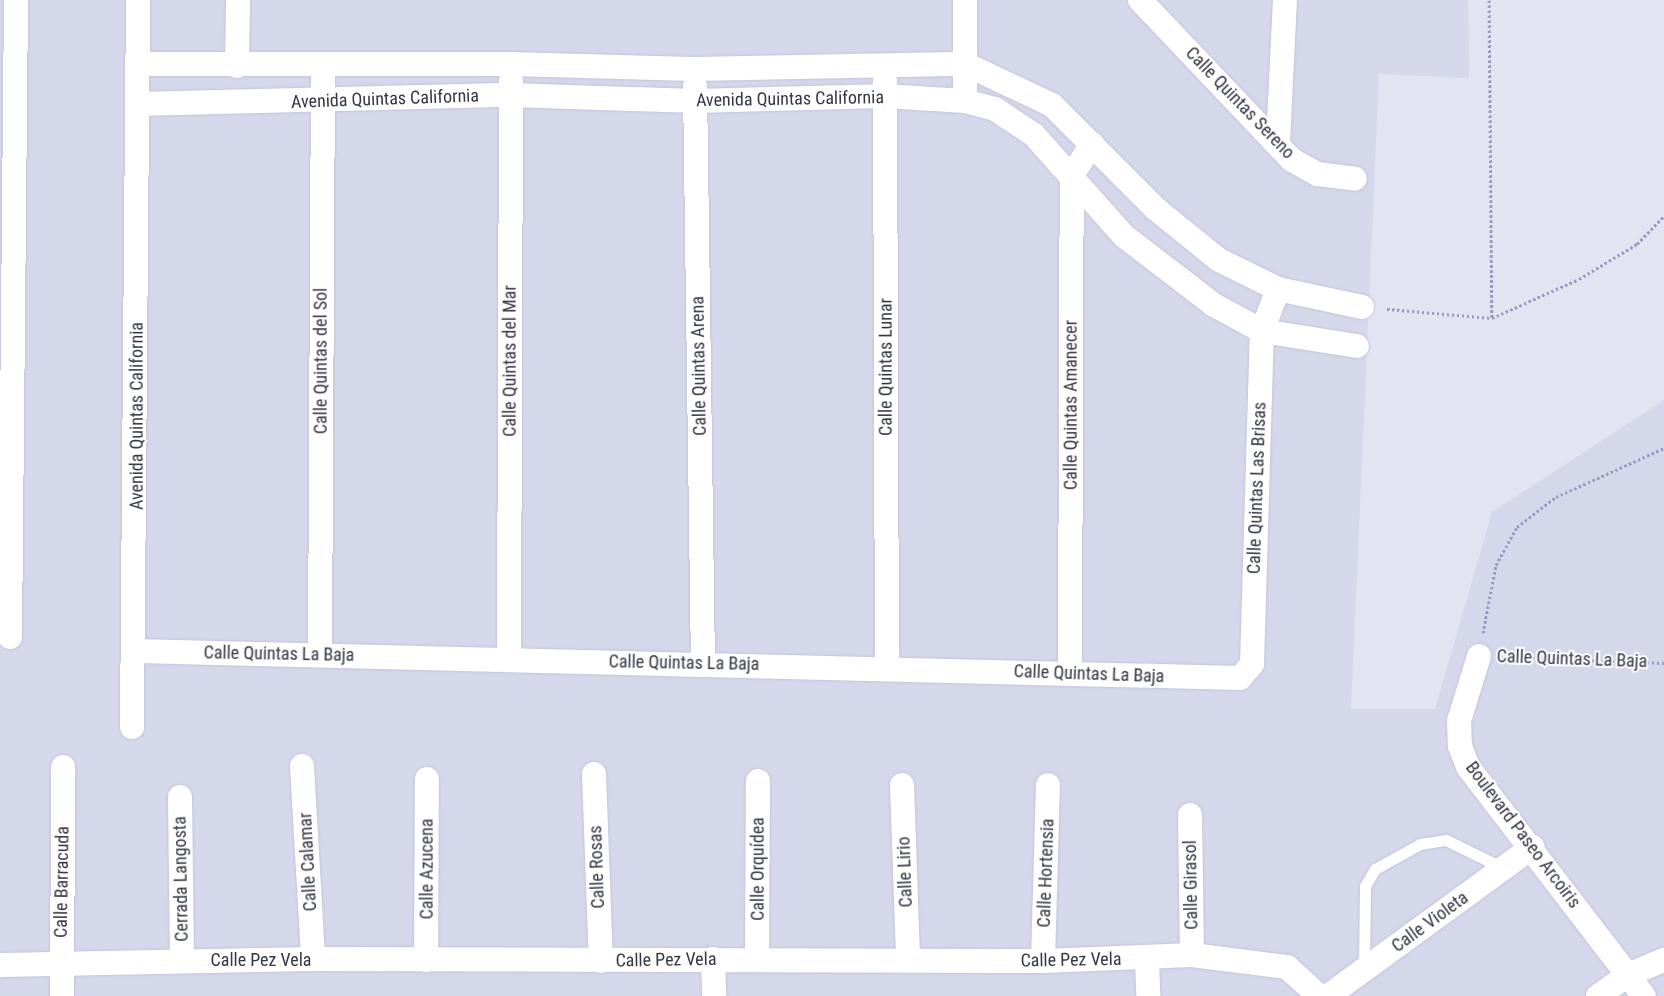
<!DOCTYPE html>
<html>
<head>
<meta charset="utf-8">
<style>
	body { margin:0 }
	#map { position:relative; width:1664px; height:996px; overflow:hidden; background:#e3e4f2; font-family:"Roboto Condensed",sans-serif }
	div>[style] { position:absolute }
	.residential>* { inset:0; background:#d5d7ea }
	.path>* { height:3px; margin-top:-1.5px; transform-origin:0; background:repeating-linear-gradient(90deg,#969cc0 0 2.5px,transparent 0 5px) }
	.roads { filter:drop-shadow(0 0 1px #c2c5dc) drop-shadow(0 0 1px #c2c5dc) }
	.lane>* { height:11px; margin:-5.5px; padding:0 5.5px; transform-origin:5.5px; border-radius:5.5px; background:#fff }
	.street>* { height:24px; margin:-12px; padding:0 12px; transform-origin:12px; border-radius:12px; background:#fff }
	span { translate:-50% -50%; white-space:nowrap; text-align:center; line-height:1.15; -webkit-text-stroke:4px #fff; paint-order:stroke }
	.street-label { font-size:18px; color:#333644 }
</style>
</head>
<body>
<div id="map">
	<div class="residential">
		<div style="clip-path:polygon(0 0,1468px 0,1469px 78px,1379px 74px,1351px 709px,1435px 709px,1492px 512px,1664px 400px,1664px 996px,0 996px)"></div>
	</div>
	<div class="path">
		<div style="left:1489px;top:0;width:318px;rotate:89.5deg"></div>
		<div style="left:1387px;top:309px;width:105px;rotate:4.9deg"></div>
		<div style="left:1492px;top:318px;width:95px;rotate:-24.1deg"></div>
		<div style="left:1579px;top:279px;width:68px;rotate:-31.1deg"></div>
		<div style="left:1637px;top:244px;width:39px;rotate:-46deg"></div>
		<div style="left:1483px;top:633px;width:69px;rotate:-79.2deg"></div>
		<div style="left:1496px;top:565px;width:43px;rotate:-61.1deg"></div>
		<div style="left:1517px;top:527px;width:49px;rotate:-37.6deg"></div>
		<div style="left:1556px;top:497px;width:119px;rotate:-24.4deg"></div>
		<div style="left:1502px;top:657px;width:162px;rotate:2.1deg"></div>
	</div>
	<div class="roads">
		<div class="lane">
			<div style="left:1364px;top:968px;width:82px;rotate:-89.3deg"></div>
			<div style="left:1365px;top:886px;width:20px;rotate:-60deg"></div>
			<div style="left:1375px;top:869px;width:51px;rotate:-29.1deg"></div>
			<div style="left:1420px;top:844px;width:26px;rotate:-9deg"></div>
			<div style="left:1446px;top:840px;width:64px;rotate:26.2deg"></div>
		</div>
		<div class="street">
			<div style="left:1140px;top:0;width:221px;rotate:46.5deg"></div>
			<div style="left:1292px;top:160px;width:29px;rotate:29deg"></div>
			<div style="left:1317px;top:174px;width:38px;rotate:7deg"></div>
			<div style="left:138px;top:64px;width:373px"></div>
			<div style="left:511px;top:64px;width:183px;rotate:1.6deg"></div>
			<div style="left:694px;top:69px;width:271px;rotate:-1.1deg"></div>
			<div style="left:965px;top:64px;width:96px;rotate:25.2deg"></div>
			<div style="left:1052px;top:105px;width:147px;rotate:45deg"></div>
			<div style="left:1156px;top:209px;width:81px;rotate:39deg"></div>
			<div style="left:1219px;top:260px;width:66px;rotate:26.2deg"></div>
			<div style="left:1278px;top:289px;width:86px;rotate:12.1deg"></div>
			<div style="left:237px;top:66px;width:66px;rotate:-89.1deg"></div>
			<div style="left:885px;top:80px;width:588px;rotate:89.81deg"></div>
			<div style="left:695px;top:86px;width:578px;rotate:89.21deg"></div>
			<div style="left:965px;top:101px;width:101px;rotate:-90deg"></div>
			<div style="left:137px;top:104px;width:374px;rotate:-1.4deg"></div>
			<div style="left:511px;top:95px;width:184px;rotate:1.9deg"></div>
			<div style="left:695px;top:101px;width:190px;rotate:-1.5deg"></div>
			<div style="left:885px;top:96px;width:80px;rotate:3.6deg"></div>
			<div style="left:965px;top:101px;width:31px;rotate:15deg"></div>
			<div style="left:995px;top:109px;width:47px;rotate:33.7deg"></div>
			<div style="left:1034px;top:135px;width:135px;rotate:48.3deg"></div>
			<div style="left:1124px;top:236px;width:113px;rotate:37.5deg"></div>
			<div style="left:1214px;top:305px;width:55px;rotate:28.4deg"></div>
			<div style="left:1262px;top:331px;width:96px;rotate:9deg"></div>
			<div style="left:1278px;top:142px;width:142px;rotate:-87.2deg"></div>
			<div style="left:10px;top:637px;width:637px;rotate:-89.46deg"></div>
			<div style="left:135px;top:651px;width:1105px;rotate:1.4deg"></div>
			<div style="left:1240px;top:678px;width:18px;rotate:-49deg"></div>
			<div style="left:1252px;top:664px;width:333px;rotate:-88.3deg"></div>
			<div style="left:1262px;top:331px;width:45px;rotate:-69.1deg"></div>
			<div style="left:320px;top:655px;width:588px;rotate:-89.71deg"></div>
			<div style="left:1479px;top:656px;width:68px;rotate:107.1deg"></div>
			<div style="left:1459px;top:721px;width:25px;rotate:88deg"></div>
			<div style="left:1460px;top:746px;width:22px;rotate:69deg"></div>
			<div style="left:1468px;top:767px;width:289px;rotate:52.5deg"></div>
			<div style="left:509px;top:659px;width:578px;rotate:-89.8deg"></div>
			<div style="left:1070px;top:672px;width:497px;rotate:-89.8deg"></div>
			<div style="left:1072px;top:175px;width:37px;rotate:-57deg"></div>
			<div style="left:132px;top:727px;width:727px;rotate:-89.53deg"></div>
			<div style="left:302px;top:766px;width:193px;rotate:86.7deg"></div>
			<div style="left:594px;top:774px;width:187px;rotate:87.9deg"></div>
			<div style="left:902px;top:785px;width:175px;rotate:88deg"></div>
			<div style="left:180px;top:797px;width:163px;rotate:89.3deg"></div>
			<div style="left:1190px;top:815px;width:140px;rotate:89.2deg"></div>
			<div style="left:757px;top:958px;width:177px;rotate:-89.7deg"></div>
			<div style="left:1147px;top:958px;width:38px;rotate:88deg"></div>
			<div style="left:713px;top:959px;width:37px;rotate:88deg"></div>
			<div style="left:426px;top:960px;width:181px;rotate:-89.7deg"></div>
			<div style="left:1043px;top:961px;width:176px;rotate:-88.4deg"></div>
			<div style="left:0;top:965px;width:313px;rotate:-1.1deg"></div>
			<div style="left:313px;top:959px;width:730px;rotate:0.16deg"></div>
			<div style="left:1043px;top:961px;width:149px;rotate:-2.3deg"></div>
			<div style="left:1192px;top:955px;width:96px;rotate:7.2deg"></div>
			<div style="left:1287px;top:967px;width:43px;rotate:42.2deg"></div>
			<div style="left:62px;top:996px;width:229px;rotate:-89.7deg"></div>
			<div style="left:1328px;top:996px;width:253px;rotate:-36.1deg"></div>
			<div style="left:1598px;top:996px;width:37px;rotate:-35deg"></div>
			<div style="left:1628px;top:975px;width:39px;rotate:-23deg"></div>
		</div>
	</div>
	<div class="street-label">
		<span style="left:385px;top:99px;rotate:-2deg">Avenida Quintas California</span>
		<span style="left:790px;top:99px;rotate:-1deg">Avenida Quintas California</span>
		<span style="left:1240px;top:103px;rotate:46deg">Calle Quintas Sereno</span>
		<span style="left:321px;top:361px;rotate:-90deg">Calle Quintas del Sol</span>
		<span style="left:510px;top:361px;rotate:-90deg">Calle Quintas del Mar</span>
		<span style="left:699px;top:366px;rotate:-91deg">Calle Quintas Arena</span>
		<span style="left:886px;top:367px;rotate:-90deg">Calle Quintas Lunar</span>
		<span style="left:1071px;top:405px;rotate:-90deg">Calle Quintas Amanecer</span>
		<span style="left:137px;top:416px;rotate:-90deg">Avenida Quintas California</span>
		<span style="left:1257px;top:488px;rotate:-88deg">Calle Quintas Las Brisas</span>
		<span style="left:279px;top:654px;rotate:1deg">Calle Quintas La Baja</span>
		<span style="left:1572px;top:659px;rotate:2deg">Calle Quintas La Baja</span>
		<span style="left:684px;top:663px;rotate:1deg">Calle Quintas La Baja</span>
		<span style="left:1089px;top:674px;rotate:2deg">Calle Quintas La Baja</span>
		<span style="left:1523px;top:835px;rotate:53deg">Boulevard Paseo Arcoiris</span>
		<span style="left:308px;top:862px;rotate:-93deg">Calle Calamar</span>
		<span style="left:597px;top:867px;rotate:-92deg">Calle Rosas</span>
		<span style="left:427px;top:869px;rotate:-90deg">Calle Azucena</span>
		<span style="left:758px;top:869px;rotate:-90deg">Calle Orquídea</span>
		<span style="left:905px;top:872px;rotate:-92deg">Calle Lirio</span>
		<span style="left:1046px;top:873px;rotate:-88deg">Calle Hortensia</span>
		<span style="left:181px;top:879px;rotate:-91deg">Cerrada Langosta</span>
		<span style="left:62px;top:882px;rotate:-89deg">Calle Barracuda</span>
		<span style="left:1191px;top:885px;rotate:-91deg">Calle Girasol</span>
		<span style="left:1430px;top:922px;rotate:-36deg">Calle Violeta</span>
		<span style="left:261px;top:960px">Calle Pez Vela</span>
		<span style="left:666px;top:960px;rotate:-1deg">Calle Pez Vela</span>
		<span style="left:1071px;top:960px;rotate:-1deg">Calle Pez Vela</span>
	</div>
</div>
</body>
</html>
